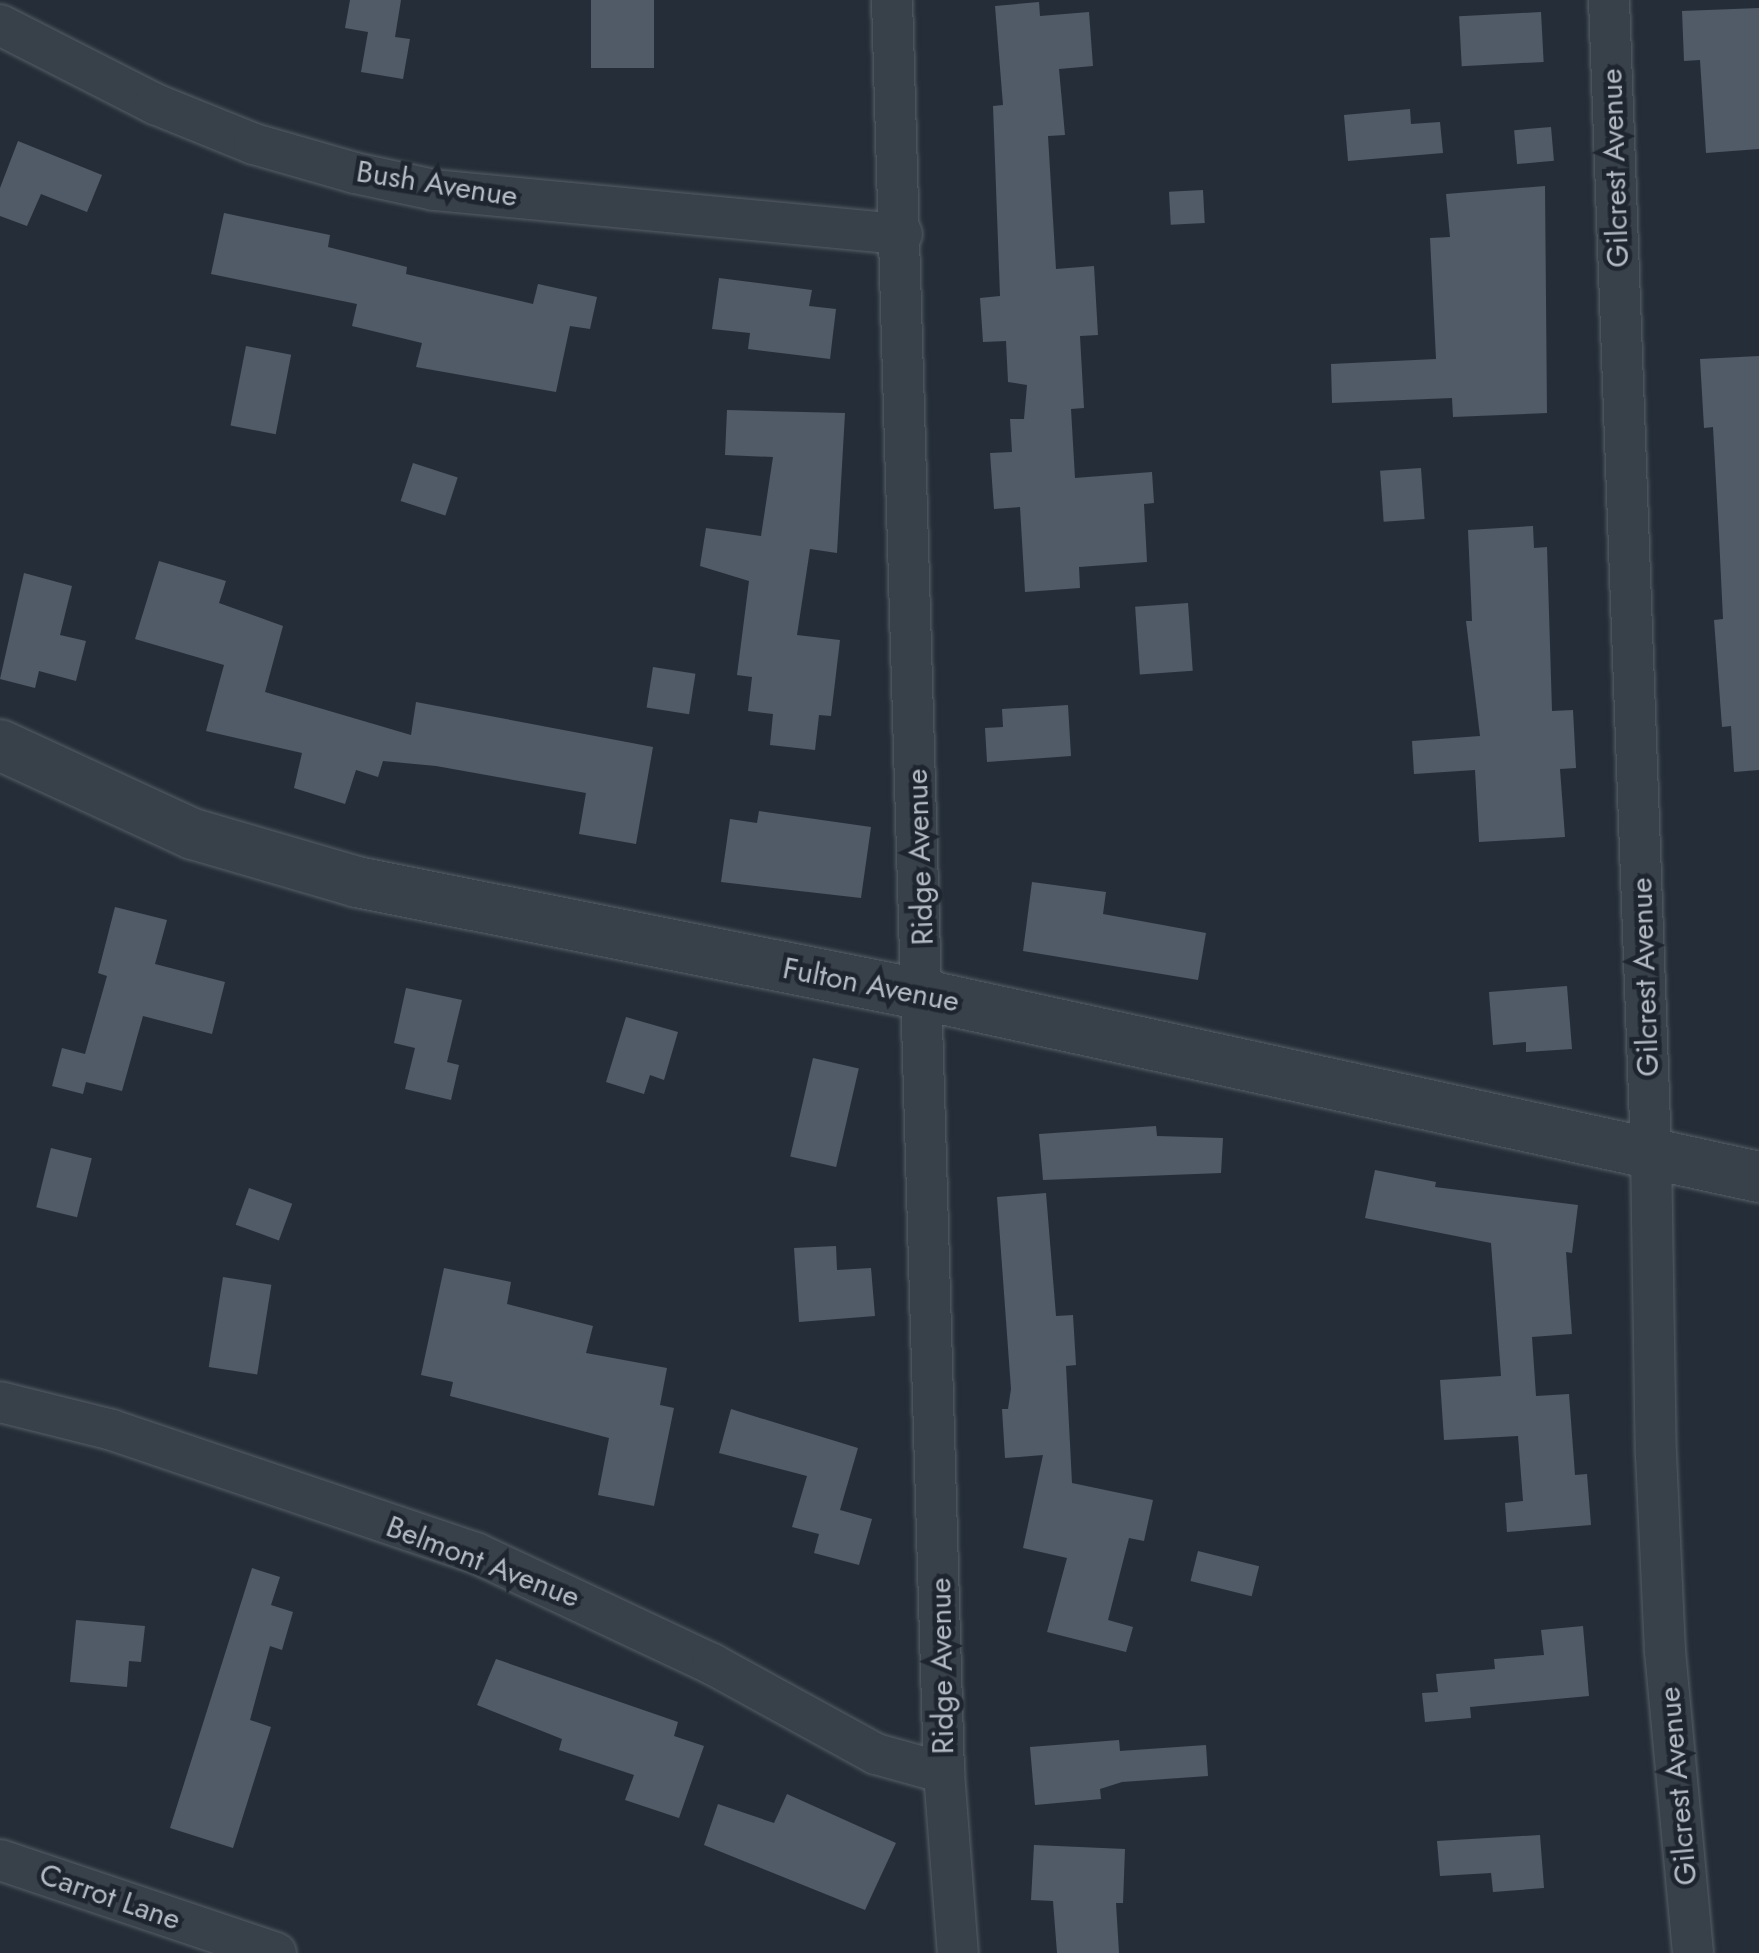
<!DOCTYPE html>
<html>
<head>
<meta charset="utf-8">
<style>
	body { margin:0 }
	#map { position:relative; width:1759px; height:1953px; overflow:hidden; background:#252e38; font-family:Jost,sans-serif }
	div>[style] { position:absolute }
	.building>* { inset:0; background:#515a67; transform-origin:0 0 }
	.roads { filter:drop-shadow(0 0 2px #575e67) drop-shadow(0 0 2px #575e67) }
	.minor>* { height:40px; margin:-20px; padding:0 20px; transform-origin:20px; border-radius:20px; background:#384049 }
	.tertiary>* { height:50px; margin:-25px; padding:0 25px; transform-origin:25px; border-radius:25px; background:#384049 }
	span { translate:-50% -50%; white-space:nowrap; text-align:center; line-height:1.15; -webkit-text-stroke:9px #1e252e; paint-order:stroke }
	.street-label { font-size:30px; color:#b4bbc5 }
</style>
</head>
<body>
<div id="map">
	<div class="building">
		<div style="clip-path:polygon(350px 0,401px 0,395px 37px,410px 39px,403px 79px,361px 72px,368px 32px,345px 28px)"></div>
		<div style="left:591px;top:0;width:63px;height:68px"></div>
		<div style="clip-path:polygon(1039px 2px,1040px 16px,1089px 12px,1093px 66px,1059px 69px,1065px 135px,1048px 136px,1056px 269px,1094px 266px,1098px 335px,1080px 336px,1084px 408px,1071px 409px,1075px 478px,1152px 472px,1154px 503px,1144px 504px,1147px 562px,1079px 567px,1080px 588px,1025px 592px,1020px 507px,994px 509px,990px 453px,1012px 452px,1010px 419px,1024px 419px,1027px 385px,1008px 382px,1006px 341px,983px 342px,980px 298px,1000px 296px,993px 106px,1003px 105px,995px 6px)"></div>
		<div style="clip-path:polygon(1759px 8px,1759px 149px,1706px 153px,1700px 60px,1684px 61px,1682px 11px)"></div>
		<div style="left:1541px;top:12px;width:50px;height:82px;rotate:87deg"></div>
		<div style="clip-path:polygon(1410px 109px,1411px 124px,1440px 122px,1443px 153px,1348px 161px,1344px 115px)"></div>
		<div style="left:1551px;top:127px;width:34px;height:37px;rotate:85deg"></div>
		<div style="clip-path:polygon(18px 141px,102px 175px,87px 212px,41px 194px,27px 226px,0 216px,0 188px)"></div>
		<div style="clip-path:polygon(1545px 186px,1547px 413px,1453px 417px,1452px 398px,1332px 403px,1331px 364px,1436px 359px,1430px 238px,1450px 237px,1446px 194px)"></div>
		<div style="left:1203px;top:190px;width:33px;height:34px;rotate:87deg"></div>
		<div style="clip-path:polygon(224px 213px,330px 235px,328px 247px,407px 267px,406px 274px,533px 304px,538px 284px,597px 297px,590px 329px,570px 326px,556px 392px,416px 367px,422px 343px,352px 326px,357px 304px,211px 274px)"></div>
		<div style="clip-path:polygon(719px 278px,812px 290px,809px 306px,836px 309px,830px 359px,748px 349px,750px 333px,712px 329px)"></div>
		<div style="left:246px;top:346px;width:46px;height:81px;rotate:11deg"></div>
		<div style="clip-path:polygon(1759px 356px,1759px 770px,1734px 772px,1731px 726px,1722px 727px,1714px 620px,1723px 619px,1719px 536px,1713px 427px,1704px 428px,1700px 359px)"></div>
		<div style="clip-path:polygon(727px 410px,845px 413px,837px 553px,810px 549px,797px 635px,840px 640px,831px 716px,819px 715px,815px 750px,770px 745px,773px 714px,748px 711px,752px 677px,737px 675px,749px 581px,700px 566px,706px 528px,761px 536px,773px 457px,725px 455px)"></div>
		<div style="left:413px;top:463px;width:47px;height:40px;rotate:18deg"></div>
		<div style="left:1421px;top:468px;width:51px;height:41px;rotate:86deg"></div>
		<div style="clip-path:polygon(1533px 526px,1534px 548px,1547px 547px,1552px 711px,1573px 710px,1576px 768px,1560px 769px,1565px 837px,1479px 842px,1475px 770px,1414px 774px,1412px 741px,1480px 736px,1466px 621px,1472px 621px,1468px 530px)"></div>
		<div style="clip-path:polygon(159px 561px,226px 581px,219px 603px,283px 626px,265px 692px,411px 735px,416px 702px,653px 747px,636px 844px,579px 834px,586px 793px,436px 766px,383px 761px,378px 777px,356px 770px,345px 804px,294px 788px,302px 753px,206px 731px,224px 665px,135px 639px)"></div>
		<div style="clip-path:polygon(24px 573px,72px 586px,60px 635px,86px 641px,76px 681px,39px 671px,35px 688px,0 679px)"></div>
		<div style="left:1188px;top:603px;width:68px;height:53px;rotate:86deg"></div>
		<div style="left:653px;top:667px;width:43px;height:41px;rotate:9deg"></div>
		<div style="clip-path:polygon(1068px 705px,1071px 756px,987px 762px,985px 728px,1003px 727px,1002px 709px)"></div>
		<div style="clip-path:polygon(759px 811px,871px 827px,861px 898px,721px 882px,730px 819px,757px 823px)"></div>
		<div style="clip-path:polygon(1032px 882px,1106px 892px,1103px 914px,1206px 933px,1198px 980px,1023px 951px)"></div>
		<div style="clip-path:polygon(115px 907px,167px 920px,155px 964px,225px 982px,212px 1034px,143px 1016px,122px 1091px,86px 1082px,83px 1094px,52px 1086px,62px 1048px,85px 1054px,107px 976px,98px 973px)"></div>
		<div style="clip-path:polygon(1567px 986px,1572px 1049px,1526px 1052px,1526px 1042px,1493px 1045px,1489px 992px)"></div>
		<div style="clip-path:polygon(406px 988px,462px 1000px,447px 1062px,459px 1065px,451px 1100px,405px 1089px,415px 1048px,394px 1043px)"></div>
		<div style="clip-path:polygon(626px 1017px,678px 1032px,664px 1080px,650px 1075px,644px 1094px,606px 1082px)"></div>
		<div style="left:813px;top:1058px;width:47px;height:101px;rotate:13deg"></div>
		<div style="clip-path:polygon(1156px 1126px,1157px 1136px,1223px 1138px,1221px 1173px,1043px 1180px,1039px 1134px)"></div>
		<div style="left:51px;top:1148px;width:42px;height:61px;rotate:14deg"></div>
		<div style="clip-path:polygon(1375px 1170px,1436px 1182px,1435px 1187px,1578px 1205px,1572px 1253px,1566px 1252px,1572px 1334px,1532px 1337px,1536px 1396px,1569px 1394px,1575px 1475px,1587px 1474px,1591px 1525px,1507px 1532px,1505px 1503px,1523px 1501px,1518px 1436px,1444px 1440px,1440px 1380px,1501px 1376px,1491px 1243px,1365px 1218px)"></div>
		<div style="left:249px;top:1188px;width:46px;height:39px;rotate:20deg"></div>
		<div style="clip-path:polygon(1046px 1193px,1056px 1316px,1073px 1315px,1076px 1365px,1066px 1366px,1072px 1483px,1153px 1500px,1144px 1541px,1129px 1538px,1108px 1620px,1133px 1627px,1126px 1652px,1047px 1632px,1067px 1558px,1023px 1548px,1043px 1455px,1005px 1458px,1002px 1409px,1008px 1409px,1011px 1389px,997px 1197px)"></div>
		<div style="clip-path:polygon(836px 1246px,837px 1270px,871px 1268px,875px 1316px,799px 1322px,794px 1248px)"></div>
		<div style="clip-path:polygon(444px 1268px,511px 1282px,507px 1304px,593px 1326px,586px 1353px,667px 1368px,660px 1405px,674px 1408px,654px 1506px,598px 1495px,609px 1438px,450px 1396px,453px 1382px,421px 1375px)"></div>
		<div style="left:223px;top:1277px;width:49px;height:91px;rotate:9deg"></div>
		<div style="clip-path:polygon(731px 1409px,858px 1448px,840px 1510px,872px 1519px,859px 1565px,814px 1553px,819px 1534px,792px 1527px,807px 1476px,719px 1453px)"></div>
		<div style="left:1198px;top:1551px;width:63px;height:31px;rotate:14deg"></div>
		<div style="clip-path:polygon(252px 1568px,280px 1577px,271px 1605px,293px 1612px,282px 1650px,270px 1646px,250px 1720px,271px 1727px,233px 1848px,170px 1828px)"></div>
		<div style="clip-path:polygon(76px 1620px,145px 1626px,141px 1662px,129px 1661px,127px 1687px,70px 1682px)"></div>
		<div style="clip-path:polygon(1583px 1626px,1589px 1696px,1470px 1707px,1471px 1718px,1425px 1722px,1422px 1693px,1438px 1692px,1436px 1674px,1495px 1669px,1494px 1659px,1544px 1655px,1541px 1630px)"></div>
		<div style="clip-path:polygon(496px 1659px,678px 1722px,674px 1736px,704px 1746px,679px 1818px,625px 1800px,634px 1775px,559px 1750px,562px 1739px,477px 1705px)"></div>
		<div style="clip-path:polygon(1119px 1740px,1120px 1751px,1206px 1745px,1208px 1776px,1122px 1782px,1100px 1789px,1101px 1799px,1035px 1805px,1030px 1747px)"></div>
		<div style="clip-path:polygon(787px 1794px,896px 1843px,865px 1910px,704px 1845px,718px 1804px,774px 1823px)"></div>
		<div style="clip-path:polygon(1540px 1835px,1544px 1888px,1493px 1892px,1491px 1873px,1440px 1876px,1437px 1841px)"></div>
		<div style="clip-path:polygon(1034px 1845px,1125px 1849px,1123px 1903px,1116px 1903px,1119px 1953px,1057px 1953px,1053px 1901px,1031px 1900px)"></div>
	</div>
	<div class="roads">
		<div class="minor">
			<div style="left:892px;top:0;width:1774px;rotate:88.32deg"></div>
			<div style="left:944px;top:1773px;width:181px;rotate:85.6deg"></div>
			<div style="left:1609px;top:0;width:1152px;rotate:87.91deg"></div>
			<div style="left:1651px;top:1151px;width:303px;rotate:89.1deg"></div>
			<div style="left:1656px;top:1454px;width:197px;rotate:87.4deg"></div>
			<div style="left:1665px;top:1651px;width:303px;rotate:84.7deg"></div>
			<div style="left:0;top:25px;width:174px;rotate:27deg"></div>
			<div style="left:155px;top:104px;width:107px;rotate:22deg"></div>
			<div style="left:254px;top:144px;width:105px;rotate:16deg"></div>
			<div style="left:355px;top:173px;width:81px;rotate:12.1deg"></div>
			<div style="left:434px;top:190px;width:470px;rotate:5.4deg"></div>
			<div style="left:0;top:1402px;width:115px;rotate:14deg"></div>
			<div style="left:112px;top:1430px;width:384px;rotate:18.7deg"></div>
			<div style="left:476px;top:1553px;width:261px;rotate:25.2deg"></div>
			<div style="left:712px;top:1664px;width:187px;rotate:28.8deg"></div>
			<div style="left:876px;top:1754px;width:71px;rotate:15.6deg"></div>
			<div style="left:0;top:1860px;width:291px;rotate:18.6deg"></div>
		</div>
		<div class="tertiary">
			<div style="left:0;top:745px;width:213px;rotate:24.8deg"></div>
			<div style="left:193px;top:834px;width:171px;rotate:16.3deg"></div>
			<div style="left:357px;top:882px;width:578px;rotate:11.27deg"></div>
			<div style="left:924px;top:995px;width:855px;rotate:12.3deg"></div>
		</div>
	</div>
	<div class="street-label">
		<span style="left:1615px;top:168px;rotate:-92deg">Gilcrest Avenue</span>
		<span style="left:437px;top:184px;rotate:9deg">Bush Avenue</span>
		<span style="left:920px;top:857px;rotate:-92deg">Ridge Avenue</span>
		<span style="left:1645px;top:977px;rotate:-92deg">Gilcrest Avenue</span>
		<span style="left:871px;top:985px;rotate:11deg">Fulton Avenue</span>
		<span style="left:483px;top:1562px;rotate:21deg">Belmont Avenue</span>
		<span style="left:942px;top:1666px;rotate:-91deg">Ridge Avenue</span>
		<span style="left:1678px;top:1786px;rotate:-95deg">Gilcrest Avenue</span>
		<span style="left:110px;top:1897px;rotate:19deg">Carrot Lane</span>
	</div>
</div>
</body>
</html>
